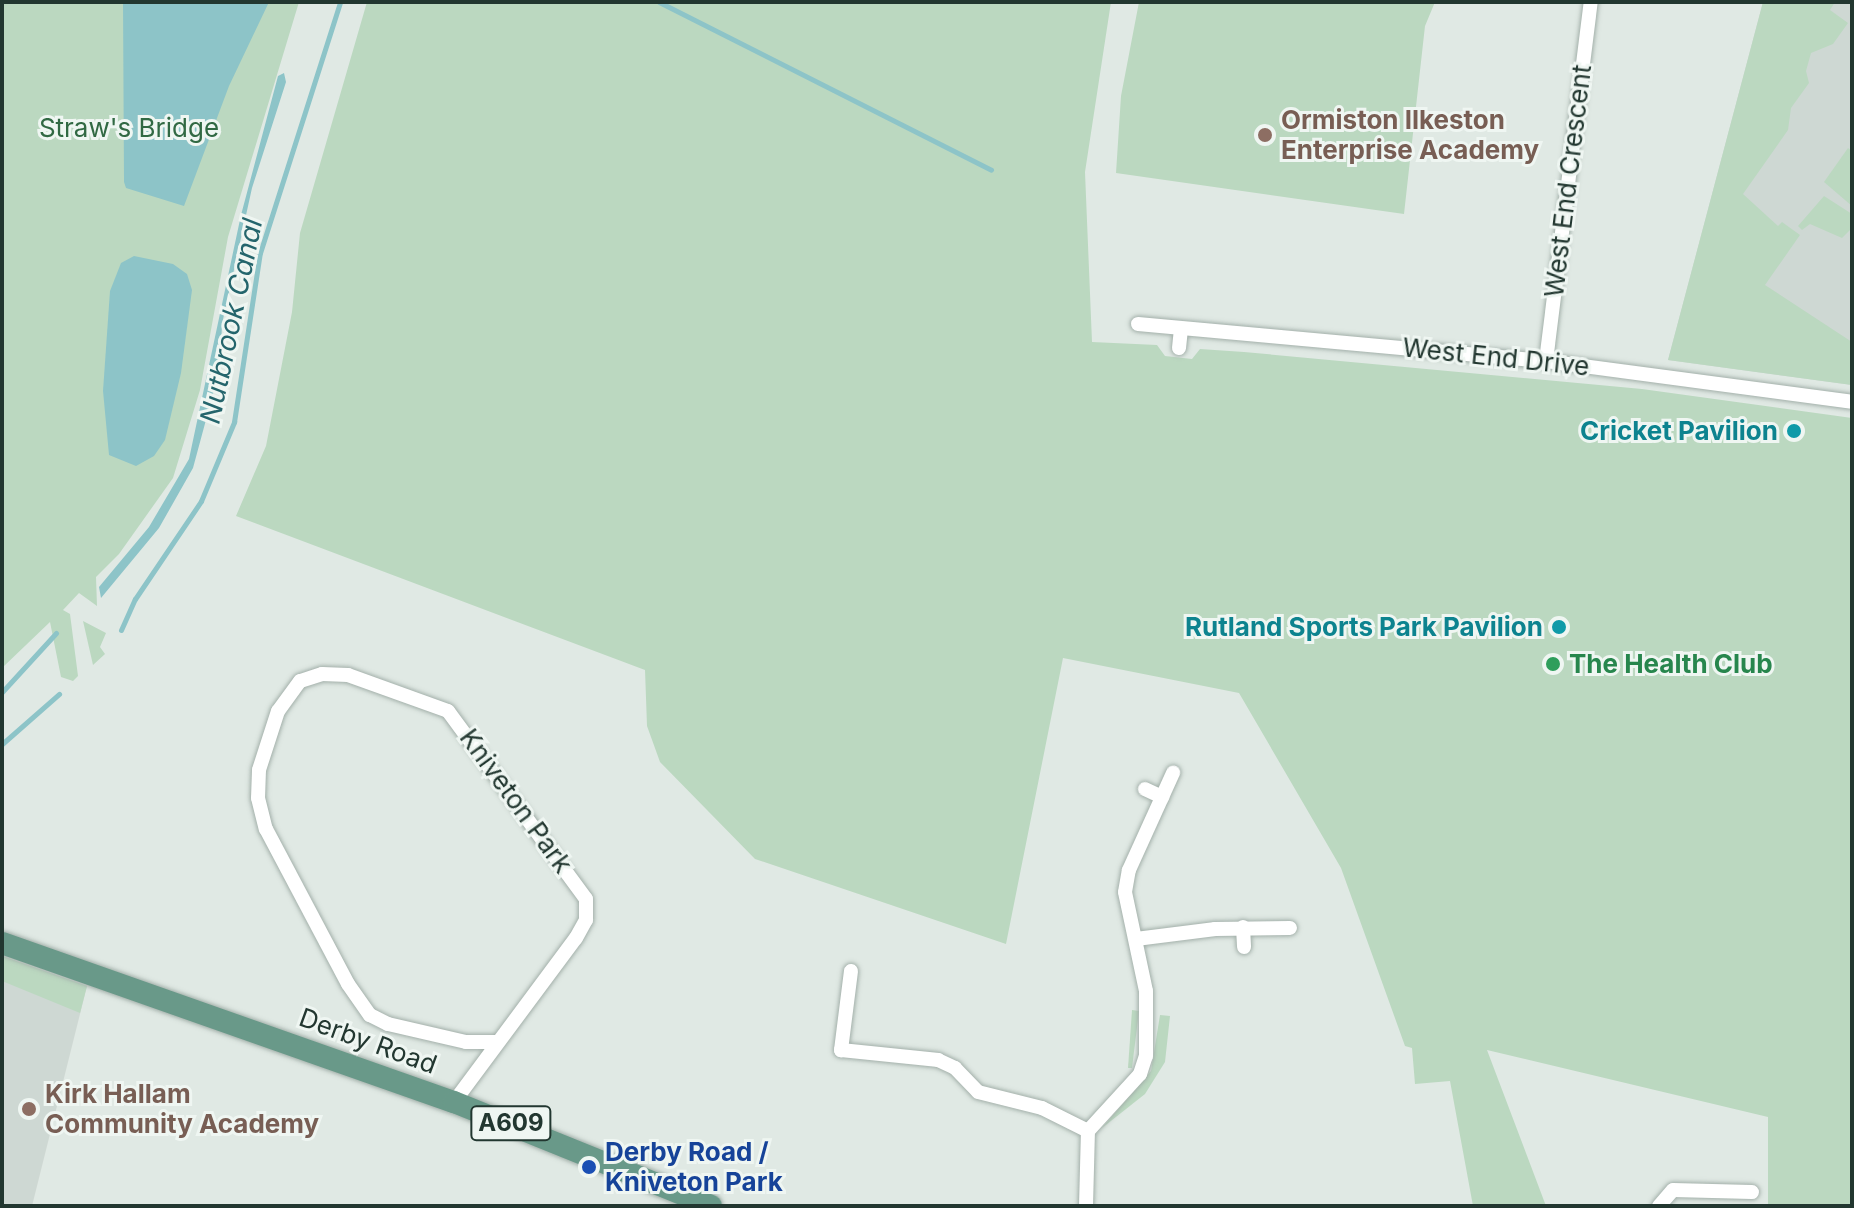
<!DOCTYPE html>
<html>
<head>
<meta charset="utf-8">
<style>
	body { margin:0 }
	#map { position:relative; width:1854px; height:1208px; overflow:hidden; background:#e0e9e4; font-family:Inter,sans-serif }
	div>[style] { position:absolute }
	.built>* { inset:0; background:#ced8d3 }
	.green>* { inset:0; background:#bbd8c0 }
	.water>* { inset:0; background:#8dc4c8 }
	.stream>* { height:5px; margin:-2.5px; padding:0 2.5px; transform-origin:2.5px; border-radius:2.5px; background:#8dc4c8 }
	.roads { filter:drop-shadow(0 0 2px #a3b0aa) drop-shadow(0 0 2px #a3b0aa) }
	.minor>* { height:14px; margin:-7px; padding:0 7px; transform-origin:7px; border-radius:7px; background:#fff }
	.primary>* { height:22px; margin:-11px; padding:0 11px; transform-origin:11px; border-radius:11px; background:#699989 }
	.dots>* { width:22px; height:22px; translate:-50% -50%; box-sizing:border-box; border:4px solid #eff6f2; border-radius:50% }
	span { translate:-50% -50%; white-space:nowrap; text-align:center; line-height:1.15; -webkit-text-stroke:6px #eff6f2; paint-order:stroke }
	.shield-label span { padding:2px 6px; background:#eff6f2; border:2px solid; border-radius:6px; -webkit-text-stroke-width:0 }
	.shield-label { font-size:24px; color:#223730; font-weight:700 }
	.education-label { font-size:26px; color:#785e54; font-weight:700 }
	.left { translate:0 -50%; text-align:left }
	.park-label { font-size:26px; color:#316943 }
	.street-label { font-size:26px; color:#223730 }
	.culture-label { font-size:26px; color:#0d838f; font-weight:700 }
	.right { translate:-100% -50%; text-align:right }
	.leisure-label { font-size:26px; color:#27864d; font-weight:700 }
	.transit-label { font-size:26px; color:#164399; font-weight:700 }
	.water-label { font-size:28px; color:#24656c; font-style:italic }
	.frame { position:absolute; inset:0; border:4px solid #223730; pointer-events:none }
</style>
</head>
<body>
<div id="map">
	<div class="built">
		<div style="clip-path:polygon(1763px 2px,1852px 2px,1852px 385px,1668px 360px)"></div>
		<div style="clip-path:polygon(2px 956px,87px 986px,32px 1206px,2px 1206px)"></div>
	</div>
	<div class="green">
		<div style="clip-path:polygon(2px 2px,299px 2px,228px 237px,200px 390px,173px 478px,119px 554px,96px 577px,97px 606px,79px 593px,63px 610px,70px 614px,78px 676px,73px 681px,61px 677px,50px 622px,2px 668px)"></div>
		<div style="clip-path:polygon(367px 2px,1111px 2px,1085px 172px,1092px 342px,1157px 345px,1165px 356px,1192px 359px,1200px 349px,1244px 352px,1642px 389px,1852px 418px,1852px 1206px,1768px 1206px,1768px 1117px,1487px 1050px,1546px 1206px,1473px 1206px,1450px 1081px,1415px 1084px,1412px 1048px,1405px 1046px,1341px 868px,1239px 693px,1063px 658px,1006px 944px,755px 859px,660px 762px,647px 726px,645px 670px,236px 516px,266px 446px,292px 312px,300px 233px)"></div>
		<div style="clip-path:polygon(1139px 2px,1435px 2px,1425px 26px,1404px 214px,1116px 173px,1121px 96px)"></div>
		<div style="clip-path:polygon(1763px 2px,1835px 2px,1830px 10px,1848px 23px,1833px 44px,1811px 53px,1806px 71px,1809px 83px,1791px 108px,1788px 130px,1743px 194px,1778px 226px,1782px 222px,1800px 235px,1765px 285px,1852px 342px,1852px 385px,1668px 360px)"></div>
		<div style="clip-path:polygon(1848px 148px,1852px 151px,1852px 206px,1824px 182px)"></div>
		<div style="clip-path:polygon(1824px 196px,1852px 214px,1852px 228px,1842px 238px,1810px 224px,1802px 230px,1798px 226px)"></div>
		<div style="clip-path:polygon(83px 621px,106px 633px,100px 647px,105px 654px,93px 665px)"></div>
		<div style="clip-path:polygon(2px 956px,87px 986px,80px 1013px,2px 981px)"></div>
		<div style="clip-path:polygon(1132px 1010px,1139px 1011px,1132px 1068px,1128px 1068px)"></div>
		<div style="clip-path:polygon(1160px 1015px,1170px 1016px,1165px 1062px,1145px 1094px,1102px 1128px,1151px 1071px)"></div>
	</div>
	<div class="water">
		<div style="clip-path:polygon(123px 2px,269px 2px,229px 86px,184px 206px,126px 188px,124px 182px)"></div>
		<div style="clip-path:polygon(284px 73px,286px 82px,252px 188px,222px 324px,220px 368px,193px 468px,159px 528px,101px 598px,99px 587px,149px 527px,189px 459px,241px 215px,278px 76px)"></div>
		<div style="clip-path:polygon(134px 256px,173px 264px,187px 274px,192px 290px,181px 373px,165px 440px,154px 456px,136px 466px,109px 455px,103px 391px,110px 291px,121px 263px)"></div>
	</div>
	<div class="stream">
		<div style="left:659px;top:2px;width:372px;rotate:26.8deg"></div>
		<div style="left:121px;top:630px;width:34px;rotate:-66deg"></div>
		<div style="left:135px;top:599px;width:118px;rotate:-56deg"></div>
		<div style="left:201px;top:501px;width:86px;rotate:-67.3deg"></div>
		<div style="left:234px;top:422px;width:171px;rotate:-81.3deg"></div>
		<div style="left:260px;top:253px;width:263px;rotate:-72.3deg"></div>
		<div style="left:2px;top:692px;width:80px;rotate:-47.5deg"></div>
		<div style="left:2px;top:744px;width:76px;rotate:-41.3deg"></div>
	</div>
	<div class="roads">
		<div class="minor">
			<div style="left:1138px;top:324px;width:410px;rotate:5.2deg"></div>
			<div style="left:1546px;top:361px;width:309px;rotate:7.6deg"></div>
			<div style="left:1179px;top:348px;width:19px;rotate:-84deg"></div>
			<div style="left:1546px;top:361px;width:362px;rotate:-82.9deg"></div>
			<div style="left:1145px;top:789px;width:19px;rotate:25deg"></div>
			<div style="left:1243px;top:927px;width:20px;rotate:87deg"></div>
			<div style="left:1136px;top:939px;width:80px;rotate:-7.2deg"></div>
			<div style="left:1215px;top:929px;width:75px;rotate:-0.8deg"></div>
			<div style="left:851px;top:971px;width:80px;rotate:97.2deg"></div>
			<div style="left:841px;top:1050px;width:98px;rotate:5.9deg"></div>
			<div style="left:938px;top:1060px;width:19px;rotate:25deg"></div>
			<div style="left:955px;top:1068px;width:33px;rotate:46deg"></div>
			<div style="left:978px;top:1092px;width:66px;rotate:14deg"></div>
			<div style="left:1042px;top:1108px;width:51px;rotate:26.6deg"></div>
			<div style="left:454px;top:1102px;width:204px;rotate:-53.4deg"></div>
			<div style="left:576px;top:938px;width:21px;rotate:-61deg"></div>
			<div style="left:586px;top:920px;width:21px;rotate:-90deg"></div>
			<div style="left:586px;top:899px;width:233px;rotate:-126.3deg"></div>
			<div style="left:448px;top:711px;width:106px;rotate:-160.2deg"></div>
			<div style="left:348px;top:675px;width:26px;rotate:-178deg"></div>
			<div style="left:322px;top:674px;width:23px;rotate:162deg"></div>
			<div style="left:300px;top:681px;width:37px;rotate:126deg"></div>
			<div style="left:278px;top:711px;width:62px;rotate:107.9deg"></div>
			<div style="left:259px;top:770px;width:28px;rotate:92deg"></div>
			<div style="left:258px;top:798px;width:32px;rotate:76deg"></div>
			<div style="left:266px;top:829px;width:175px;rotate:62.1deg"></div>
			<div style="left:348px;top:984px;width:38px;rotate:55deg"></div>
			<div style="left:370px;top:1015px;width:20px;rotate:27deg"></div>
			<div style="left:388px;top:1024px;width:80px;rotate:13deg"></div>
			<div style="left:466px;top:1042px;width:31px"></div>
			<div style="left:1086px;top:1206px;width:75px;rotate:-88.5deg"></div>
			<div style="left:1088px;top:1131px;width:77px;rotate:-47.6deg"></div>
			<div style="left:1140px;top:1074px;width:19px;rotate:-72deg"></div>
			<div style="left:1146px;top:1056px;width:65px;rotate:-90deg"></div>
			<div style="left:1146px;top:991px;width:101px;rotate:-102deg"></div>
			<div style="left:1125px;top:892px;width:22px;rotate:-80deg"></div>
			<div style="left:1129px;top:870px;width:107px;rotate:-65.6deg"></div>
			<div style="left:1659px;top:1206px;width:21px;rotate:-49deg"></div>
			<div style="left:1673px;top:1190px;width:79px;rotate:1.5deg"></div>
		</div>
		<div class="primary">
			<div style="left:2px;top:943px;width:479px;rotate:19.4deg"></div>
			<div style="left:454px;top:1102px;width:277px;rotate:22deg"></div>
		</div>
	</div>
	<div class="dots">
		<div style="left:1265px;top:135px;background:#8d6e63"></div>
		<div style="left:1794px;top:431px;background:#0f9aa8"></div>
		<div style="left:1559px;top:627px;background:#0f9aa8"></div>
		<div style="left:1553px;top:664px;background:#2e9e5b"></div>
		<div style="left:29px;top:1109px;background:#8d6e63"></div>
		<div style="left:589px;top:1167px;background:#1a4fb4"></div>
	</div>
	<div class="shield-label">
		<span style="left:511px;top:1123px">A609</span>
	</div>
	<div class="education-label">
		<span class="left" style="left:1281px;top:135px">Ormiston Ilkeston<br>Enterprise Academy</span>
		<span class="left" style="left:45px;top:1109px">Kirk Hallam<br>Community Academy</span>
	</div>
	<div class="park-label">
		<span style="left:129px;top:128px">Straw's Bridge</span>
	</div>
	<div class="street-label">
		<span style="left:1568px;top:181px;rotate:-83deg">West End Crescent</span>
		<span style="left:1496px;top:357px;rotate:6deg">West End Drive</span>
		<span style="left:516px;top:801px;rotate:54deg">Kniveton Park</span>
		<span style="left:368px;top:1041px;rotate:20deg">Derby Road</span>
	</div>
	<div class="culture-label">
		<span class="right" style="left:1778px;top:431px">Cricket Pavilion</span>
		<span class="right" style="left:1543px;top:627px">Rutland Sports Park Pavilion</span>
	</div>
	<div class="leisure-label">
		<span class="left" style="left:1569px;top:664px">The Health Club</span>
	</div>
	<div class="transit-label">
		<span class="left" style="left:605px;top:1167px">Derby Road /<br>Kniveton Park</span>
	</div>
	<div class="water-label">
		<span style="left:231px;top:321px;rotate:-78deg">Nutbrook Canal</span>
	</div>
	<div class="frame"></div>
</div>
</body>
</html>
